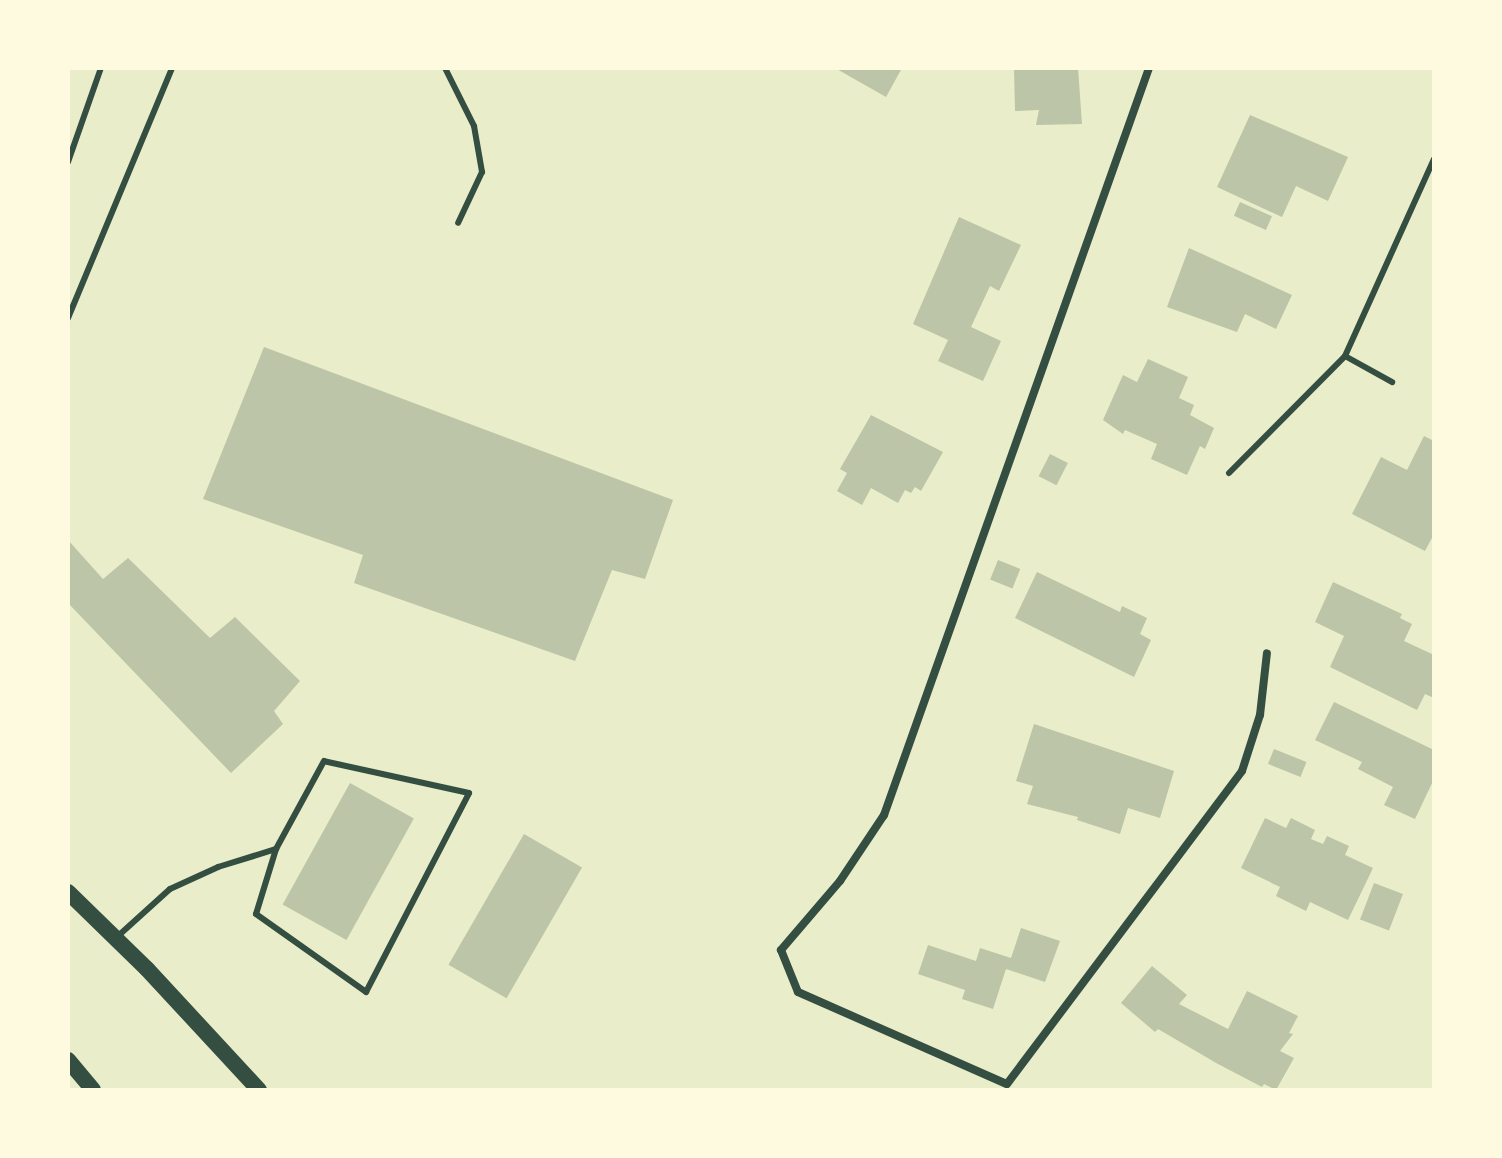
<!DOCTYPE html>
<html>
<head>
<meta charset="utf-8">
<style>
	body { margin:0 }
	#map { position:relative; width:1502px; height:1158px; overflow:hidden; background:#e9edc9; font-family:"Roboto Condensed",sans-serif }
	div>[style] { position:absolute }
	.building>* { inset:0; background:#bcc5a7; transform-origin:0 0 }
	.service>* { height:6px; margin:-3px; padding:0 3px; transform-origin:3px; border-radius:3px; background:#344e41 }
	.minor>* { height:8px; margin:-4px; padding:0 4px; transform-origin:4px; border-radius:4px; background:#344e41 }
	.secondary>* { height:16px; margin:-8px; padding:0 8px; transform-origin:8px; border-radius:8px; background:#344e41 }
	span { translate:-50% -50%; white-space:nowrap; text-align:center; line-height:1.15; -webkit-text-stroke:6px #fefae0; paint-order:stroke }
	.frame { position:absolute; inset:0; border:70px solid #fefae0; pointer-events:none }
</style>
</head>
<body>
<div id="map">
	<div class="building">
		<div style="clip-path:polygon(835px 68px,902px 68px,886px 97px)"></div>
		<div style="clip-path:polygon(1014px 68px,1078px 68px,1082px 124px,1036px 125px,1039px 110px,1015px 111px)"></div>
		<div style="clip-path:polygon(1250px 115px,1348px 157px,1328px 201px,1296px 186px,1282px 217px,1217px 187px)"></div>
		<div style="left:1240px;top:202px;width:35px;height:15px;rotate:24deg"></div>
		<div style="clip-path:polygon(959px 217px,1021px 245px,999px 291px,990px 286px,971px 327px,1001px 341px,983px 381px,938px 361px,948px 340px,913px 324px)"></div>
		<div style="clip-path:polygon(1189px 248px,1292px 295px,1276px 329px,1245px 314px,1237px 332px,1167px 307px)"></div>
		<div style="clip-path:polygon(264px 347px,673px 500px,645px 579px,612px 570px,575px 661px,354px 583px,363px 555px,203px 499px)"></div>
		<div style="clip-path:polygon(1148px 359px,1188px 377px,1179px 398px,1194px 405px,1190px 415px,1214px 428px,1205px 449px,1200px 446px,1187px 475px,1151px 459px,1157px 444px,1125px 430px,1123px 434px,1103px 420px,1123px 375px,1137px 382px)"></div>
		<div style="clip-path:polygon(871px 415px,943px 452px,921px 491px,915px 487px,911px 493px,905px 490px,898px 503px,871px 488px,862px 505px,837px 491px,847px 473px,840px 469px)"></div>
		<div style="clip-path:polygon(1424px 436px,1434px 441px,1434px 534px,1425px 551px,1352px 514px,1381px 457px,1407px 470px)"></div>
		<div style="left:1050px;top:454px;width:20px;height:25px;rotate:27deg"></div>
		<div style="clip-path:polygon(68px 540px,103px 579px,128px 558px,210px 638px,235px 617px,300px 681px,274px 711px,283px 724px,231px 773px,68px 603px)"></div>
		<div style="left:998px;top:560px;width:24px;height:21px;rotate:22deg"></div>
		<div style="clip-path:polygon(1037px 572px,1120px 612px,1122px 606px,1147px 618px,1140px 634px,1151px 640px,1134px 677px,1015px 618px)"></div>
		<div style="clip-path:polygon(1333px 582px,1402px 614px,1400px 618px,1412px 624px,1404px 641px,1434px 655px,1434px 698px,1425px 694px,1417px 710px,1330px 667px,1344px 636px,1315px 622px)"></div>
		<div style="clip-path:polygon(1334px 702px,1434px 750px,1434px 779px,1415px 819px,1384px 805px,1393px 787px,1358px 769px,1362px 762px,1315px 740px)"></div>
		<div style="clip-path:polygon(1034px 724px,1174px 771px,1160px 818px,1128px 808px,1120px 834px,1077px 820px,1078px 817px,1027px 804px,1033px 786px,1016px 781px)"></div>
		<div style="left:1274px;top:749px;width:35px;height:16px;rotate:22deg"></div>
		<div style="left:350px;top:783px;width:73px;height:139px;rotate:29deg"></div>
		<div style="clip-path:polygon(1265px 818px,1286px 828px,1291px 818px,1315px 830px,1311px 839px,1323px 844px,1327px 836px,1349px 846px,1345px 855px,1373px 868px,1348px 920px,1310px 902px,1306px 911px,1276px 896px,1280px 887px,1241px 868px)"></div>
		<div style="left:524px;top:834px;width:67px;height:151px;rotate:30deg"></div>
		<div style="left:1374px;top:883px;width:31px;height:39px;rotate:21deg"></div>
		<div style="clip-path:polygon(1021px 928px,1060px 941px,1045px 982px,1006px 969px,993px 1009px,962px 999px,965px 990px,918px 974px,928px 945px,976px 961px,980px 948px,1011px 958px)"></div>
		<div style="clip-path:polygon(1152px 966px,1187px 995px,1179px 1004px,1228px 1029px,1247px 991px,1298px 1016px,1289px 1033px,1293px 1034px,1280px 1051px,1294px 1058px,1276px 1090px,1264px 1084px,1262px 1087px,1218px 1064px,1158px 1029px,1155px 1032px,1121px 1003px)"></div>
	</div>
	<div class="service">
		<div style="left:445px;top:68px;width:65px;rotate:63.4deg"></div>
		<div style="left:474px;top:126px;width:47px;rotate:80.1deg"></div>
		<div style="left:482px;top:172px;width:56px;rotate:115.2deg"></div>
		<div style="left:68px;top:162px;width:100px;rotate:-70.7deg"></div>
		<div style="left:68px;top:318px;width:271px;rotate:-67.4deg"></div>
		<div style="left:1345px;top:356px;width:54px;rotate:29deg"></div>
		<div style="left:1229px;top:473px;width:165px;rotate:-45.2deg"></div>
		<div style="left:1345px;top:356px;width:216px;rotate:-65.7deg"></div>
		<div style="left:118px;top:936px;width:70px;rotate:-42.1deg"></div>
		<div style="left:170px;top:889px;width:53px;rotate:-24.6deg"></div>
		<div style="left:218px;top:867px;width:61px;rotate:-17.2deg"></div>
		<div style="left:276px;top:849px;width:68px;rotate:107.1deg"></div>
		<div style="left:256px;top:914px;width:135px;rotate:35.3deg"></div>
		<div style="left:366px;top:992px;width:224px;rotate:-62.6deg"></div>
		<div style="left:469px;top:793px;width:148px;rotate:-167.6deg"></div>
		<div style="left:324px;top:761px;width:100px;rotate:118.6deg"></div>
	</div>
	<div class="minor">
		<div style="left:1149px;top:68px;width:793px;rotate:109.53deg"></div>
		<div style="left:884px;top:815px;width:79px;rotate:123.7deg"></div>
		<div style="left:840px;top:881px;width:91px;rotate:130.5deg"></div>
		<div style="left:781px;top:950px;width:45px;rotate:68deg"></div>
		<div style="left:798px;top:992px;width:228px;rotate:23.8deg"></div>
		<div style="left:1007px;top:1084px;width:391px;rotate:-53.1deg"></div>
		<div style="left:1242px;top:771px;width:59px;rotate:-72.2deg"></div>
		<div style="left:1260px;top:715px;width:62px;rotate:-83.6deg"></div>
	</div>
	<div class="secondary">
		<div style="left:68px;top:892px;width:110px;rotate:44.3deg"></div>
		<div style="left:147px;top:969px;width:165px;rotate:47.2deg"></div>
		<div style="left:68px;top:1060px;width:39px;rotate:50deg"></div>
	</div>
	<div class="frame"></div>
</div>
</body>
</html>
